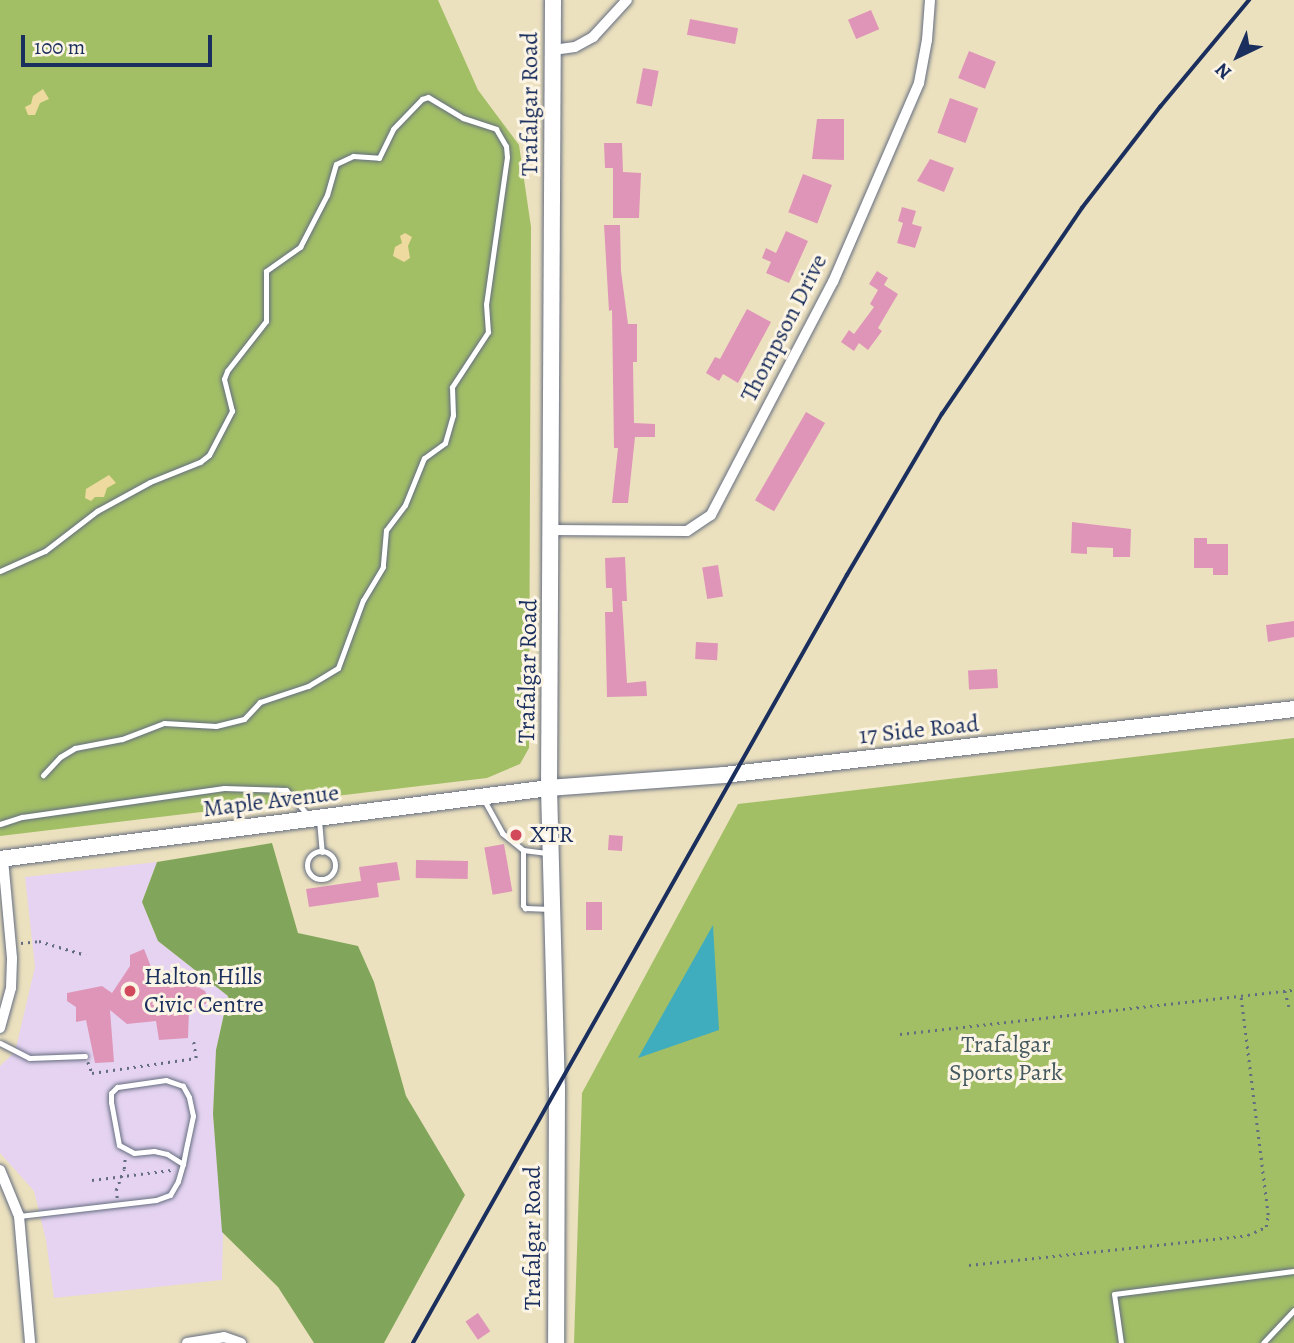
<!DOCTYPE html>
<html>
<head>
<meta charset="utf-8">
<style>
	body { margin:0 }
	#map { position:relative; width:1294px; height:1343px; overflow:hidden; background:#ece1be; font-family:Alegreya,serif }
	div>[style] { position:absolute }
	.built>* { inset:0; background:#e5d3f1 }
	.green>* { inset:0; background:#a2bf66 }
	.forest>* { inset:0; background:#81a65b }
	.sand>* { inset:0; background:#eeda9e }
	.water>* { inset:0; background:#40adbe }
	.building>* { inset:0; background:#df95b8; transform-origin:0 0 }
	.path>* { height:2.5px; margin-top:-1.25px; transform-origin:0; background:repeating-linear-gradient(90deg,#646d80 0 2px,transparent 0 7px) }
	.roads { filter:drop-shadow(0 0 2px #646d80) drop-shadow(0 0 2px #646d80) }
	.lane>* { height:5px; margin:-2.5px; padding:0 2.5px; transform-origin:2.5px; border-radius:2.5px; background:#fff }
	.lane>.ring { margin:-2.5px; padding:0; box-sizing:content-box; background:none; border:5px solid #fff; border-radius:50% }
	.street>* { height:10px; margin:-5px; padding:0 5px; transform-origin:5px; border-radius:5px; background:#fff }
	.secondary>* { height:16px; margin:-8px; padding:0 8px; transform-origin:8px; border-radius:8px; background:#fff }
	.rail>* { height:3.5px; margin:-1.75px; padding:0 1.75px; transform-origin:1.75px; border-radius:1.75px; background:#1b2f5e }
	.dots>* { width:19px; height:19px; translate:-50% -50%; box-sizing:border-box; border:4px solid #fcf5e5; border-radius:50% }
	span { translate:-50% -50%; white-space:nowrap; text-align:center; line-height:1.15; -webkit-text-stroke:6px #fcf5e5; paint-order:stroke }
	.street-label { font-size:24px; color:#1b2f5e }
	.poi-label { font-size:24px; color:#1b2f5e }
	.left { translate:0 -50%; text-align:left }
	.park-label { font-size:24px; color:#445a60 }
	.north { position:absolute; left:1203px; top:21px; width:70px; height:70px; -webkit-text-stroke:5px #fcf5e5; paint-order:stroke; rotate:224deg; font-size:19px; font-weight:700; line-height:28px; text-align:center; color:#1b2f5e }
	.north::after { content:''; display:block; margin:auto; width:24px; height:32px; background:#1b2f5e; clip-path:polygon(50% 0,100% 100%,50% 72%,0 100%) }
	.scale { position:absolute; left:21px; top:35px; width:191px; height:32px; box-sizing:border-box; border:4px solid #1b2f5e; border-top:0; padding-left:9px; font-size:21px; line-height:24px; white-space:nowrap; color:#1b2f5e; -webkit-text-stroke:5px #fcf5e5; paint-order:stroke }
</style>
</head>
<body>
<div id="map">
	<div class="built">
		<div style="clip-path:polygon(157px 862px,142px 902px,158px 941px,228px 996px,216px 1050px,213px 1114px,223px 1233px,222px 1280px,54px 1298px,46px 1240px,34px 1191px,0 1153px,0 1066px,15px 1052px,35px 967px,25px 877px)"></div>
	</div>
	<div class="green">
		<div style="clip-path:polygon(0 0,438px 0,478px 90px,519px 145px,531px 227px,529px 748px,520px 764px,487px 778px,0 836px)"></div>
		<div style="clip-path:polygon(1294px 738px,1294px 1343px,574px 1343px,582px 1093px,738px 804px)"></div>
	</div>
	<div class="forest">
		<div style="clip-path:polygon(272px 843px,298px 933px,358px 946px,374px 982px,406px 1096px,465px 1195px,384px 1343px,314px 1343px,278px 1287px,222px 1232px,213px 1114px,216px 1050px,228px 996px,158px 941px,142px 902px,157px 862px)"></div>
	</div>
	<div class="sand">
		<div style="clip-path:polygon(43px 89px,49px 99px,40px 103px,35px 115px,28px 115px,25px 107px,31px 104px,33px 96px)"></div>
		<div style="clip-path:polygon(405px 233px,412px 237px,408px 246px,410px 258px,404px 262px,393px 256px,395px 247px,402px 243px,400px 236px)"></div>
		<div style="clip-path:polygon(109px 475px,116px 483px,107px 488px,104px 497px,95px 497px,91px 501px,85px 498px,86px 489px)"></div>
	</div>
	<div class="water">
		<div style="clip-path:polygon(713px 925px,719px 1030px,638px 1058px)"></div>
	</div>
	<div class="building">
		<div style="left:871px;top:10px;width:21px;height:25px;rotate:67deg"></div>
		<div style="left:690px;top:19px;width:49px;height:16px;rotate:11deg"></div>
		<div style="left:969px;top:51px;width:29px;height:29px;rotate:22deg"></div>
		<div style="left:643px;top:68px;width:16px;height:36px;rotate:11deg"></div>
		<div style="left:950px;top:98px;width:30px;height:37px;rotate:20deg"></div>
		<div style="clip-path:polygon(817px 119px,844px 119px,844px 160px,812px 159px)"></div>
		<div style="clip-path:polygon(604px 143px,622px 143px,623px 172px,641px 173px,639px 218px,613px 218px,613px 168px,605px 168px)"></div>
		<div style="clip-path:polygon(930px 159px,954px 168px,944px 192px,917px 181px)"></div>
		<div style="left:803px;top:174px;width:31px;height:41px;rotate:21deg"></div>
		<div style="clip-path:polygon(902px 207px,916px 211px,912px 224px,922px 227px,915px 248px,897px 243px,903px 223px,898px 221px)"></div>
		<div style="clip-path:polygon(604px 225px,620px 225px,621px 271px,628px 324px,637px 324px,637px 362px,633px 362px,634px 423px,655px 424px,655px 437px,635px 437px,628px 503px,612px 503px,618px 448px,614px 448px,612px 310px,609px 311px)"></div>
		<div style="clip-path:polygon(786px 231px,808px 241px,789px 283px,766px 273px,771px 262px,762px 258px,766px 248px,776px 253px)"></div>
		<div style="clip-path:polygon(877px 271px,888px 278px,884px 285px,898px 294px,878px 328px,882px 331px,868px 350px,859px 343px,854px 351px,841px 342px,849px 330px,854px 334px,874px 307px,870px 304px,878px 290px,869px 284px)"></div>
		<div style="clip-path:polygon(747px 309px,771px 322px,738px 383px,723px 374px,719px 381px,706px 373px,715px 357px,720px 359px)"></div>
		<div style="left:806px;top:412px;width:22px;height:102px;rotate:30deg"></div>
		<div style="clip-path:polygon(1072px 522px,1131px 529px,1130px 557px,1113px 557px,1113px 548px,1087px 547px,1087px 554px,1071px 553px)"></div>
		<div style="clip-path:polygon(1194px 538px,1207px 538px,1207px 544px,1228px 544px,1228px 575px,1213px 575px,1213px 568px,1194px 568px)"></div>
		<div style="clip-path:polygon(625px 557px,627px 601px,622px 601px,627px 683px,646px 681px,647px 696px,607px 697px,605px 612px,613px 612px,612px 588px,606px 588px,605px 558px)"></div>
		<div style="left:718px;top:565px;width:32px;height:16px;rotate:81deg"></div>
		<div style="clip-path:polygon(1294px 621px,1294px 637px,1268px 642px,1266px 625px)"></div>
		<div style="left:696px;top:642px;width:22px;height:17px;rotate:3deg"></div>
		<div style="left:997px;top:669px;width:19px;height:29px;rotate:87deg"></div>
		<div style="left:609px;top:835px;width:14px;height:15px;rotate:4deg"></div>
		<div style="left:504px;top:844px;width:48px;height:20px;rotate:80deg"></div>
		<div style="left:416px;top:860px;width:52px;height:18px;rotate:1deg"></div>
		<div style="clip-path:polygon(397px 862px,400px 880px,377px 883px,379px 897px,309px 907px,306px 889px,361px 881px,359px 867px)"></div>
		<div style="left:586px;top:902px;width:16px;height:28px"></div>
		<div style="clip-path:polygon(144px 949px,155px 977px,170px 971px,205px 991px,210px 1002px,189px 1010px,188px 1038px,159px 1040px,156px 1021px,127px 1024px,110px 1010px,114px 1062px,95px 1063px,86px 1020px,76px 1022px,76px 1007px,67px 1001px,67px 993px,102px 986px,112px 993px,130px 966px,130px 955px)"></div>
		<div style="left:478px;top:1313px;width:22px;height:15px;rotate:56deg"></div>
	</div>
	<div class="path">
		<div style="left:21px;top:943px;width:18px;rotate:-6deg"></div>
		<div style="left:39px;top:941px;width:49px;rotate:16.6deg"></div>
		<div style="left:1285px;top:991px;width:16px;rotate:75deg"></div>
		<div style="left:900px;top:1034px;width:396px;rotate:-6.4deg"></div>
		<div style="left:88px;top:1062px;width:12px;rotate:70deg"></div>
		<div style="left:92px;top:1073px;width:105px;rotate:-8.2deg"></div>
		<div style="left:196px;top:1058px;width:20px;rotate:-99deg"></div>
		<div style="left:92px;top:1180px;width:80px;rotate:-7.2deg"></div>
		<div style="left:117px;top:1198px;width:8px;rotate:-97deg"></div>
		<div style="left:116px;top:1190px;width:22px;rotate:-69deg"></div>
		<div style="left:124px;top:1169px;width:12px;rotate:-85deg"></div>
		<div style="left:969px;top:1265px;width:281px;rotate:-6.1deg"></div>
		<div style="left:1248px;top:1235px;width:20px;rotate:-24deg"></div>
		<div style="left:1266px;top:1227px;width:12px;rotate:-81deg"></div>
		<div style="left:1268px;top:1215px;width:220px;rotate:-97.1deg"></div>
	</div>
	<div class="roads">
		<div class="lane">
			<div style="left:0;top:571px;width:49px;rotate:-24deg"></div>
			<div style="left:45px;top:551px;width:66px;rotate:-37.6deg"></div>
			<div style="left:97px;top:511px;width:60px;rotate:-28.7deg"></div>
			<div style="left:150px;top:482px;width:54px;rotate:-21.8deg"></div>
			<div style="left:200px;top:462px;width:11px;rotate:-38deg"></div>
			<div style="left:209px;top:455px;width:50px;rotate:-62.4deg"></div>
			<div style="left:232px;top:411px;width:33px;rotate:-104deg"></div>
			<div style="left:224px;top:379px;width:9px;rotate:-69deg"></div>
			<div style="left:227px;top:371px;width:63px;rotate:-52deg"></div>
			<div style="left:266px;top:321px;width:50px;rotate:-90deg"></div>
			<div style="left:266px;top:271px;width:42px;rotate:-35.2deg"></div>
			<div style="left:300px;top:247px;width:59px;rotate:-62.6deg"></div>
			<div style="left:327px;top:195px;width:32px;rotate:-74deg"></div>
			<div style="left:336px;top:164px;width:19px;rotate:-25deg"></div>
			<div style="left:353px;top:156px;width:26px;rotate:4deg"></div>
			<div style="left:379px;top:158px;width:32px;rotate:-64deg"></div>
			<div style="left:393px;top:129px;width:42px;rotate:-46deg"></div>
			<div style="left:422px;top:99px;width:6px;rotate:-18deg"></div>
			<div style="left:428px;top:97px;width:41px;rotate:31deg"></div>
			<div style="left:463px;top:118px;width:35px;rotate:18deg"></div>
			<div style="left:496px;top:129px;width:20px;rotate:60deg"></div>
			<div style="left:506px;top:146px;width:11px;rotate:85deg"></div>
			<div style="left:507px;top:157px;width:148px;rotate:98.1deg"></div>
			<div style="left:486px;top:304px;width:28px;rotate:86deg"></div>
			<div style="left:488px;top:332px;width:66px;rotate:123.2deg"></div>
			<div style="left:452px;top:387px;width:28px;rotate:88deg"></div>
			<div style="left:453px;top:415px;width:29px;rotate:106deg"></div>
			<div style="left:445px;top:443px;width:26px;rotate:144deg"></div>
			<div style="left:424px;top:458px;width:51px;rotate:112deg"></div>
			<div style="left:405px;top:505px;width:31px;rotate:127deg"></div>
			<div style="left:386px;top:530px;width:37px;rotate:95deg"></div>
			<div style="left:383px;top:567px;width:39px;rotate:121deg"></div>
			<div style="left:363px;top:600px;width:72px;rotate:110.2deg"></div>
			<div style="left:338px;top:668px;width:35px;rotate:149deg"></div>
			<div style="left:308px;top:686px;width:51px;rotate:161.6deg"></div>
			<div style="left:260px;top:702px;width:23px;rotate:133deg"></div>
			<div style="left:244px;top:719px;width:29px;rotate:166deg"></div>
			<div style="left:216px;top:726px;width:52px;rotate:-176.7deg"></div>
			<div style="left:164px;top:723px;width:45px;rotate:159.1deg"></div>
			<div style="left:122px;top:739px;width:48px;rotate:169.2deg"></div>
			<div style="left:75px;top:748px;width:17px;rotate:149deg"></div>
			<div style="left:60px;top:757px;width:25px;rotate:133deg"></div>
			<div style="left:484px;top:800px;width:38px;rotate:61deg"></div>
			<div style="left:502px;top:833px;width:27px;rotate:39deg"></div>
			<div style="left:523px;top:850px;width:26px;rotate:7deg"></div>
			<div style="left:319px;top:820px;width:32px;rotate:85deg"></div>
			<div style="left:0;top:824px;width:23px;rotate:-18deg"></div>
			<div style="left:22px;top:817px;width:204px;rotate:-8.2deg"></div>
			<div style="left:224px;top:788px;width:62px;rotate:1.8deg"></div>
			<div style="left:286px;top:790px;width:35px;rotate:49deg"></div>
			<div style="left:523px;top:850px;width:55px;rotate:90deg"></div>
			<div style="left:523px;top:905px;width:4px;rotate:56deg"></div>
			<div style="left:525px;top:908px;width:26px;rotate:2deg"></div>
			<div class="ring" style="left:307px;top:851px;width:23px;height:23px"></div>
			<div style="left:0;top:1043px;width:33px;rotate:27deg"></div>
			<div style="left:29px;top:1058px;width:56px;rotate:-2deg"></div>
			<div style="left:19px;top:1216px;width:138px;rotate:-6.7deg"></div>
			<div style="left:156px;top:1200px;width:15px;rotate:-20deg"></div>
			<div style="left:170px;top:1195px;width:16px;rotate:-60deg"></div>
			<div style="left:178px;top:1181px;width:18px;rotate:-74deg"></div>
			<div style="left:183px;top:1164px;width:20px;rotate:-79deg"></div>
			<div style="left:187px;top:1144px;width:29px;rotate:-78deg"></div>
			<div style="left:193px;top:1116px;width:19px;rotate:-102deg"></div>
			<div style="left:189px;top:1097px;width:13px;rotate:-119deg"></div>
			<div style="left:183px;top:1086px;width:18px;rotate:-161deg"></div>
			<div style="left:166px;top:1080px;width:49px;rotate:171.9deg"></div>
			<div style="left:117px;top:1087px;width:8px;rotate:135deg"></div>
			<div style="left:111px;top:1093px;width:9px;rotate:90deg"></div>
			<div style="left:111px;top:1102px;width:44px;rotate:79.5deg"></div>
			<div style="left:119px;top:1145px;width:17px;rotate:28deg"></div>
			<div style="left:134px;top:1153px;width:20px;rotate:-6deg"></div>
			<div style="left:154px;top:1151px;width:13px;rotate:13deg"></div>
			<div style="left:167px;top:1154px;width:19px;rotate:32deg"></div>
			<div style="left:1121px;top:1343px;width:49px;rotate:-98.1deg"></div>
			<div style="left:1114px;top:1294px;width:181px;rotate:-7.3deg"></div>
			<div style="left:1263px;top:1343px;width:45px;rotate:-46.8deg"></div>
		</div>
		<div class="street">
			<div style="left:553px;top:50px;width:22px;rotate:-8deg"></div>
			<div style="left:575px;top:47px;width:21px;rotate:-29deg"></div>
			<div style="left:593px;top:37px;width:50px;rotate:-47.4deg"></div>
			<div style="left:552px;top:530px;width:135px;rotate:0.4deg"></div>
			<div style="left:687px;top:531px;width:29px;rotate:-34deg"></div>
			<div style="left:711px;top:515px;width:263px;rotate:-62.4deg"></div>
			<div style="left:833px;top:282px;width:217px;rotate:-66.6deg"></div>
			<div style="left:919px;top:83px;width:44px;rotate:-79.5deg"></div>
			<div style="left:927px;top:40px;width:40px;rotate:-85.7deg"></div>
			<div style="left:0;top:1028px;width:41px;rotate:-74.6deg"></div>
			<div style="left:11px;top:988px;width:30px;rotate:-88deg"></div>
			<div style="left:12px;top:958px;width:99px;rotate:-95.2deg"></div>
			<div style="left:0;top:1170px;width:50px;rotate:67.6deg"></div>
			<div style="left:19px;top:1216px;width:127px;rotate:85deg"></div>
			<div style="left:187px;top:1343px;width:37px;rotate:-9deg"></div>
			<div style="left:224px;top:1337px;width:18px;rotate:19deg"></div>
		</div>
		<div class="secondary">
			<div style="left:553px;top:0;width:788px;rotate:90.29deg"></div>
			<div style="left:549px;top:788px;width:299px;rotate:88.5deg"></div>
			<div style="left:557px;top:1087px;width:256px;rotate:90.2deg"></div>
			<div style="left:0;top:859px;width:554px;rotate:-7.37deg"></div>
			<div style="left:549px;top:788px;width:175px;rotate:-4.2deg"></div>
			<div style="left:724px;top:775px;width:574px;rotate:-6.6deg"></div>
		</div>
	</div>
	<div class="rail">
		<div style="left:413px;top:1343px;width:882px;rotate:-60.53deg"></div>
		<div style="left:847px;top:575px;width:187px;rotate:-59.5deg"></div>
		<div style="left:942px;top:414px;width:249px;rotate:-55.8deg"></div>
		<div style="left:1082px;top:208px;width:128px;rotate:-52.3deg"></div>
		<div style="left:1160px;top:107px;width:139px;rotate:-50.2deg"></div>
	</div>
	<div class="dots">
		<div style="left:516px;top:835px;background:#d1495b"></div>
		<div style="left:130px;top:991px;background:#d1495b"></div>
	</div>
	<div class="street-label">
		<span style="left:530px;top:104px;rotate:-90deg">Trafalgar Road</span>
		<span style="left:784px;top:328px;rotate:-63deg">Thompson Drive</span>
		<span style="left:528px;top:671px;rotate:-89deg">Trafalgar Road</span>
		<span style="left:919px;top:730px;rotate:-6deg">17 Side Road</span>
		<span style="left:271px;top:801px;rotate:-7deg">Maple Avenue</span>
		<span style="left:533px;top:1238px;rotate:-90deg">Trafalgar Road</span>
	</div>
	<div class="poi-label">
		<span class="left" style="left:530px;top:835px">XTR</span>
		<span class="left" style="left:144px;top:991px">Halton Hills<br>Civic Centre</span>
	</div>
	<div class="park-label">
		<span style="left:1006px;top:1059px">Trafalgar<br>Sports Park</span>
	</div>
	<div class="north">N</div>
	<div class="scale">100 m</div>
</div>
</body>
</html>
